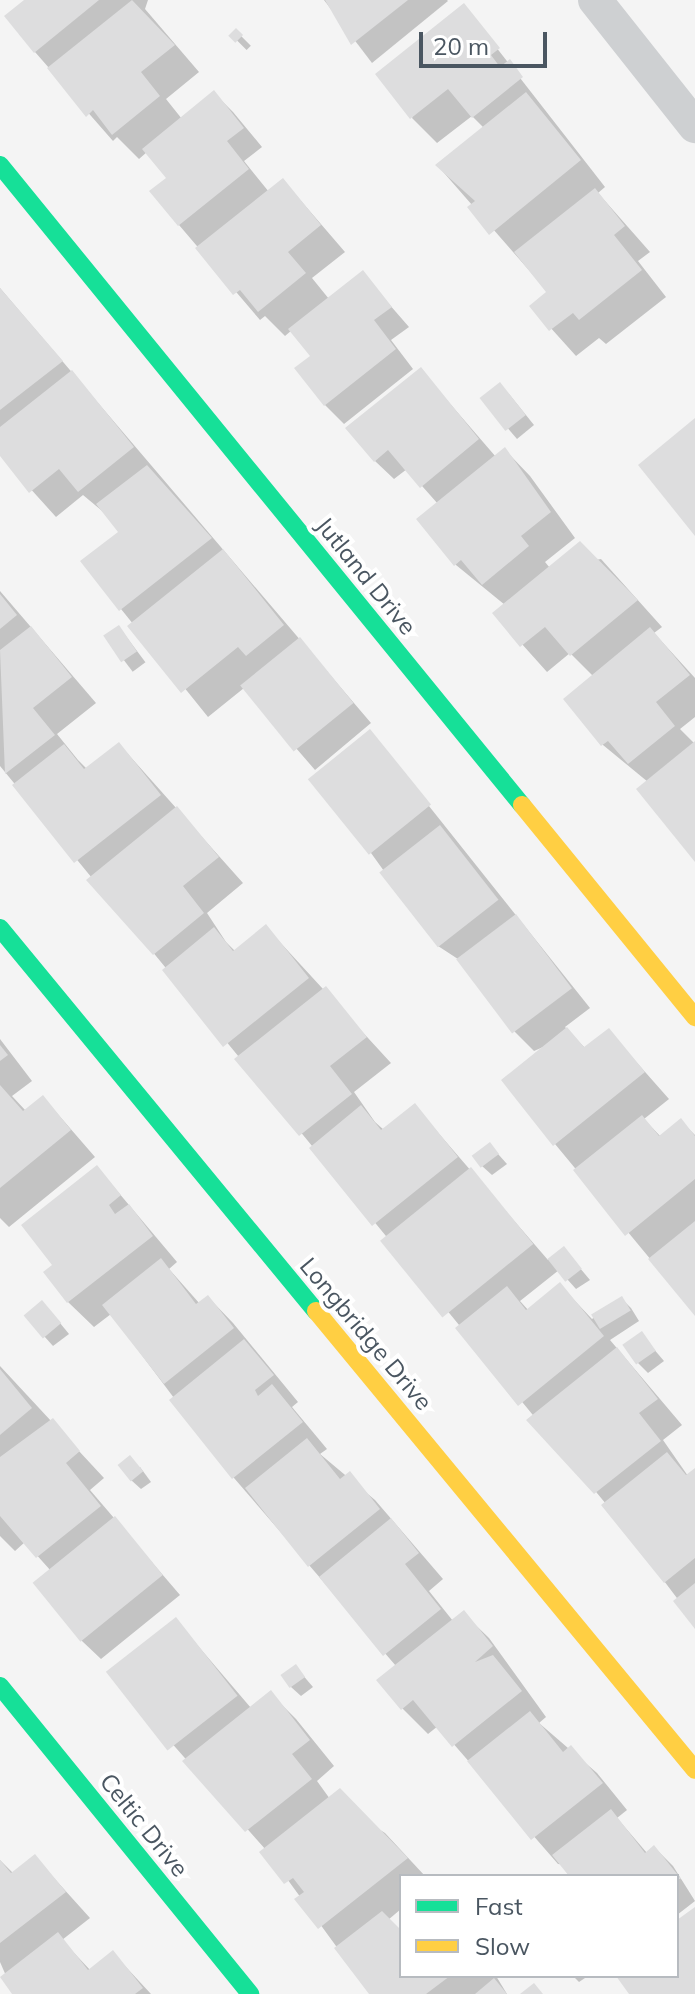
<!DOCTYPE html>
<html>
<head>
<meta charset="utf-8">
<style>
	body { margin:0 }
	#map { position:relative; width:695px; height:1994px; overflow:hidden; background:#f4f4f4; font-family:Mulish,sans-serif }
	div>[style] { position:absolute }
	.shadow>* { inset:0; background:#0003; transform-origin:0 0 }
	.building>* { inset:0; background:#ddddde; transform-origin:0 0 }
	.street>* { height:34px; margin:-17px; padding:0 17px; transform-origin:17px; border-radius:17px; background:#ced0d2 }
	.fast>* { height:18px; margin:-9px; padding:0 9px; transform-origin:9px; border-radius:9px; background:#16e098 }
	.slow>* { height:18px; margin:-9px; padding:0 9px; transform-origin:9px; border-radius:9px; background:#ffcf43 }
	span { translate:-50% -50%; white-space:nowrap; text-align:center; line-height:1.15; -webkit-text-stroke:8px #fff; paint-order:stroke }
	.street-label { font-size:24px; color:#4a5661 }
	.legend { position:absolute; left:399px; top:1874px; width:280px; height:104px; box-sizing:border-box; background:#fff; border:2px solid #b7bbc0; margin:0; padding:10px 14px; list-style:none; font-size:24px; color:#4a5661 }
	.legend li { display:flex; align-items:center; gap:16px; height:40px }
	.legend b { width:40px; border:2px solid #b7bbc0 }
	.scale { position:absolute; left:419px; top:32px; width:128px; height:36px; box-sizing:border-box; border:4px solid #4a5661; border-top:0; padding-left:10px; font-size:24px; line-height:28px; white-space:nowrap; color:#4a5661; -webkit-text-stroke:6px #fff; paint-order:stroke }
</style>
</head>
<body>
<div id="map">
	<div class="shadow">
		<div style="clip-path:polygon(27px 0,148px 0,145px 9px,199px 72px,166px 99px,182px 119px,214px 93px,233px 112px,262px 147px,244px 161px,269px 192px,283px 180px,345px 252px,312px 278px,329px 299px,362px 273px,409px 327px,391px 340px,413px 369px,344px 424px,325px 405px,313px 356px,292px 330px,285px 336px,265px 316px,260px 320px,179px 225px,168px 178px,147px 152px,139px 159px,117px 137px,113px 141px,35px 52px)"></div>
		<div style="clip-path:polygon(324px 0,447px 0,448px 1px,372px 63px)"></div>
		<div style="clip-path:polygon(464px 6px,605px 187px,598px 193px,650px 252px,638px 261px,666px 297px,606px 344px,599px 338px,576px 356px,531px 306px,548px 292px,438px 166px,484px 128px,472px 116px,437px 143px,412px 118px)"></div>
		<div style="left:236px;top:31px;width:21px;height:6px;rotate:45deg"></div>
		<div style="clip-path:polygon(0 288px,371px 723px,315px 770px,244px 688px,208px 717px,121px 609px,120px 532px,107px 515px,83px 495px,56px 517px,0 455px)"></div>
		<div style="clip-path:polygon(420px 369px,496px 457px,505px 450px,530px 476px,575px 538px,545px 562px,550px 568px,601px 559px,662px 627px,654px 633px,695px 678px,695px 717px,680px 729px,695px 744px,695px 858px,648px 782px,603px 745px,565px 699px,593px 676px,570px 653px,547px 672px,495px 614px,505px 605px,456px 565px,419px 519px,438px 504px,407px 469px,394px 479px,375px 461px)"></div>
		<div style="clip-path:polygon(509px 394px,534px 425px,517px 439px,483px 399px)"></div>
		<div style="clip-path:polygon(0 591px,96px 703px,57px 734px,78px 760px,87px 769px,119px 744px,243px 883px,207px 913px,226px 942px,235px 951px,266px 927px,391px 1063px,354px 1092px,375px 1122px,384px 1130px,415px 1106px,548px 1260px,564px 1249px,590px 1280px,576px 1289px,559px 1270px,520px 1301px,529px 1311px,560px 1285px,592px 1319px,621px 1298px,631px 1308px,639px 1321px,610px 1340px,682px 1425px,663px 1440px,688px 1476px,695px 1470px,695px 1622px,606px 1504px,0 766px)"></div>
		<div style="left:119px;top:627px;width:44px;height:16px;rotate:53deg"></div>
		<div style="clip-path:polygon(370px 732px,590px 1008px,565px 1027px,585px 1048px,608px 1030px,669px 1099px,644px 1119px,661px 1137px,681px 1121px,695px 1135px,695px 1313px,555px 1144px,550px 1044px,534px 1051px,515px 1032px,461px 961px,438px 946px,371px 853px)"></div>
		<div style="clip-path:polygon(0 1039px,32px 1081px,12px 1096px,26px 1111px,43px 1097px,95px 1157px,9px 1227px,0 1218px)"></div>
		<div style="clip-path:polygon(490px 1145px,507px 1164px,492px 1175px,482px 1166px)"></div>
		<div style="clip-path:polygon(97px 1167px,177px 1262px,169px 1269px,200px 1304px,208px 1297px,233px 1323px,298px 1402px,292px 1407px,327px 1449px,320px 1454px,375px 1500px,443px 1579px,429px 1591px,453px 1621px,463px 1613px,489px 1638px,546px 1717px,539px 1723px,597px 1773px,627px 1810px,617px 1818px,647px 1853px,654px 1847px,673px 1866px,695px 1901px,677px 1915px,677px 1876px,558px 1864px,438px 1726px,428px 1734px,402px 1708px,396px 1666px,234px 1478px,111px 1314px,94px 1327px,68px 1302px,55px 1266px)"></div>
		<div style="clip-path:polygon(51px 1312px,69px 1334px,53px 1346px,26px 1316px)"></div>
		<div style="clip-path:polygon(641px 1334px,664px 1361px,648px 1373px,638px 1363px)"></div>
		<div style="clip-path:polygon(0 1366px,104px 1478px,90px 1490px,180px 1595px,101px 1659px,82px 1641px,51px 1571px,25px 1542px,15px 1551px,0 1536px)"></div>
		<div style="clip-path:polygon(140px 1467px,151px 1482px,141px 1489px,131px 1480px)"></div>
		<div style="clip-path:polygon(175px 1619px,251px 1708px,270px 1693px,296px 1719px,334px 1766px,317px 1781px,330px 1799px,385px 1833px,425px 1876px,401px 1876px,401px 1909px,388px 1920px,401px 1933px,401px 1976px,496px 1976px,507px 1994px,371px 1994px,266px 1850px,109px 1672px)"></div>
		<div style="clip-path:polygon(295px 1666px,313px 1687px,301px 1696px,291px 1687px)"></div>
		<div style="clip-path:polygon(35px 1857px,90px 1918px,62px 1940px,91px 1971px,113px 1953px,151px 1994px,14px 1994px,0 1962px,0 1860px,14px 1874px)"></div>
		<div style="clip-path:polygon(573px 1976px,588px 1976px,579px 1982px)"></div>
	</div>
	<div class="building">
		<div style="clip-path:polygon(24px 0,99px 0,34px 53px,4px 16px)"></div>
		<div style="clip-path:polygon(132px 0,175px 45px,141px 72px,160px 96px,112px 135px,93px 110px,86px 117px,47px 68px)"></div>
		<div style="clip-path:polygon(325px 0,408px 0,351px 45px)"></div>
		<div style="clip-path:polygon(464px 3px,500px 48px,491px 55px,500px 67px,510px 59px,523px 77px,472px 118px,448px 89px,410px 119px,375px 74px)"></div>
		<div style="left:236px;top:28px;width:10px;height:11px;rotate:45deg"></div>
		<div style="clip-path:polygon(214px 90px,244px 128px,227px 141px,249px 169px,178px 226px,149px 191px,166px 178px,142px 149px)"></div>
		<div style="clip-path:polygon(526px 92px,581px 160px,489px 235px,467px 207px,475px 201px,435px 165px)"></div>
		<div style="clip-path:polygon(283px 178px,321px 225px,288px 252px,306px 273px,258px 312px,240px 290px,233px 295px,195px 248px)"></div>
		<div style="clip-path:polygon(595px 188px,625px 226px,614px 235px,642px 270px,579px 320px,573px 313px,549px 331px,529px 306px,546px 292px,514px 252px)"></div>
		<div style="clip-path:polygon(363px 270px,392px 307px,374px 320px,396px 349px,324px 406px,294px 368px,310px 356px,288px 329px)"></div>
		<div style="clip-path:polygon(0 288px,63px 361px,0 410px)"></div>
		<div style="clip-path:polygon(421px 367px,479px 439px,420px 488px,388px 450px,374px 462px,345px 428px)"></div>
		<div style="clip-path:polygon(72px 370px,134px 447px,78px 492px,59px 469px,29px 493px,0 456px,0 427px)"></div>
		<div style="left:500px;top:382px;width:42px;height:26px;rotate:52deg"></div>
		<div style="clip-path:polygon(695px 418px,695px 536px,638px 465px)"></div>
		<div style="clip-path:polygon(505px 447px,551px 512px,521px 536px,529px 546px,482px 585px,461px 560px,454px 566px,416px 519px)"></div>
		<div style="clip-path:polygon(147px 465px,212px 538px,119px 611px,80px 561px,118px 532px,96px 504px)"></div>
		<div style="clip-path:polygon(580px 541px,638px 600px,570px 656px,545px 627px,520px 647px,492px 613px)"></div>
		<div style="clip-path:polygon(223px 549px,284px 625px,246px 656px,238px 647px,181px 693px,127px 626px)"></div>
		<div style="clip-path:polygon(0 594px,17px 615px,0 629px)"></div>
		<div style="left:119px;top:625px;width:32px;height:19px;rotate:56deg"></div>
		<div style="clip-path:polygon(31px 626px,72px 677px,33px 708px,55px 735px,5px 774px,0 650px)"></div>
		<div style="clip-path:polygon(650px 627px,690px 675px,656px 702px,675px 726px,628px 764px,608px 741px,601px 746px,563px 699px)"></div>
		<div style="left:300px;top:637px;width:85px;height:77px;rotate:51deg"></div>
		<div style="left:370px;top:729px;width:97px;height:80px;rotate:51deg"></div>
		<div style="clip-path:polygon(695px 741px,695px 862px,636px 789px)"></div>
		<div style="clip-path:polygon(119px 742px,161px 795px,74px 863px,12px 785px,64px 744px,84px 769px)"></div>
		<div style="clip-path:polygon(177px 806px,219px 857px,183px 886px,204px 913px,153px 955px,86px 880px)"></div>
		<div style="left:440px;top:825px;width:95px;height:77px;rotate:52deg"></div>
		<div style="left:516px;top:914px;width:93px;height:75px;rotate:53deg"></div>
		<div style="clip-path:polygon(266px 924px,309px 978px,223px 1047px,162px 970px,214px 927px,233px 951px)"></div>
		<div style="clip-path:polygon(326px 986px,367px 1037px,330px 1066px,352px 1094px,299px 1136px,234px 1059px)"></div>
		<div style="clip-path:polygon(567px 1027px,584px 1047px,609px 1028px,645px 1072px,553px 1146px,501px 1080px)"></div>
		<div style="clip-path:polygon(0 1045px,8px 1055px,0 1061px)"></div>
		<div style="clip-path:polygon(0 1085px,23px 1111px,43px 1095px,71px 1130px,0 1188px)"></div>
		<div style="clip-path:polygon(415px 1103px,458px 1157px,372px 1226px,309px 1148px,361px 1105px,381px 1130px)"></div>
		<div style="clip-path:polygon(642px 1115px,659px 1136px,681px 1118px,695px 1136px,695px 1179px,625px 1236px,573px 1170px)"></div>
		<div style="left:490px;top:1142px;width:15px;height:23px;rotate:53deg"></div>
		<div style="clip-path:polygon(97px 1165px,121px 1195px,109px 1205px,115px 1214px,129px 1204px,153px 1236px,67px 1303px,43px 1272px,52px 1265px,21px 1225px)"></div>
		<div style="left:471px;top:1167px;width:99px;height:117px;rotate:51deg"></div>
		<div style="clip-path:polygon(695px 1221px,695px 1316px,648px 1259px)"></div>
		<div style="left:564px;top:1246px;width:29px;height:21px;rotate:52deg"></div>
		<div style="clip-path:polygon(161px 1258px,196px 1304px,208px 1295px,234px 1328px,164px 1384px,102px 1305px)"></div>
		<div style="clip-path:polygon(560px 1282px,604px 1336px,518px 1406px,455px 1328px,507px 1286px,526px 1310px)"></div>
		<div style="left:622px;top:1296px;width:17px;height:36px;rotate:59deg"></div>
		<div style="left:42px;top:1300px;width:30px;height:24px;rotate:50deg"></div>
		<div style="left:642px;top:1331px;width:24px;height:24px;rotate:55deg"></div>
		<div style="clip-path:polygon(244px 1339px,274px 1375px,255px 1390px,258px 1396px,272px 1384px,303px 1422px,232px 1479px,169px 1400px)"></div>
		<div style="clip-path:polygon(617px 1347px,658px 1399px,639px 1413px,661px 1441px,594px 1494px,526px 1420px)"></div>
		<div style="clip-path:polygon(0 1369px,32px 1408px,0 1435px)"></div>
		<div style="clip-path:polygon(53px 1418px,80px 1451px,66px 1463px,101px 1506px,36px 1558px,0 1516px,0 1457px)"></div>
		<div style="clip-path:polygon(307px 1438px,340px 1479px,350px 1471px,380px 1509px,308px 1567px,245px 1488px)"></div>
		<div style="clip-path:polygon(667px 1452px,686px 1475px,695px 1468px,695px 1558px,664px 1583px,601px 1505px)"></div>
		<div style="left:130px;top:1455px;width:21px;height:16px;rotate:51deg"></div>
		<div style="left:115px;top:1516px;width:76px;height:106px;rotate:51deg"></div>
		<div style="clip-path:polygon(391px 1518px,419px 1553px,405px 1564px,441px 1609px,383px 1656px,319px 1577px)"></div>
		<div style="clip-path:polygon(695px 1583px,695px 1629px,673px 1601px)"></div>
		<div style="clip-path:polygon(464px 1610px,493px 1646px,475px 1662px,493px 1655px,522px 1691px,452px 1747px,413px 1700px,401px 1710px,376px 1680px)"></div>
		<div style="left:176px;top:1617px;width:100px;height:89px;rotate:52deg"></div>
		<div style="left:296px;top:1664px;width:16px;height:19px;rotate:55deg"></div>
		<div style="clip-path:polygon(271px 1690px,310px 1740px,292px 1754px,312px 1779px,245px 1832px,182px 1761px)"></div>
		<div style="clip-path:polygon(530px 1711px,563px 1752px,571px 1745px,603px 1783px,531px 1840px,467px 1761px)"></div>
		<div style="clip-path:polygon(340px 1788px,408px 1858px,318px 1929px,294px 1899px,304px 1892px,293px 1878px,284px 1884px,259px 1852px)"></div>
		<div style="clip-path:polygon(611px 1809px,645px 1853px,654px 1845px,681px 1879px,569px 1876px,552px 1855px)"></div>
		<div style="clip-path:polygon(35px 1854px,66px 1892px,0 1943px,0 1860px,11px 1873px)"></div>
		<div style="clip-path:polygon(695px 1907px,695px 1994px,629px 1994px,616px 1976px,677px 1976px,677px 1920px)"></div>
		<div style="clip-path:polygon(382px 1911px,401px 1930px,401px 1976px,450px 1976px,426px 1994px,369px 1994px,334px 1948px)"></div>
		<div style="clip-path:polygon(58px 1932px,88px 1970px,113px 1950px,143px 1988px,135px 1994px,12px 1994px,0 1977px)"></div>
		<div style="clip-path:polygon(494px 1978px,507px 1994px,475px 1994px)"></div>
		<div style="clip-path:polygon(534px 1983px,543px 1994px,520px 1994px)"></div>
	</div>
	<div class="street">
		<div style="left:595px;top:0;width:161px;rotate:51.6deg"></div>
	</div>
	<div class="fast">
		<div style="left:0;top:165px;width:826px;rotate:50.8deg"></div>
		<div style="left:0;top:928px;width:497px;rotate:50.5deg"></div>
		<div style="left:0;top:1686px;width:397px;rotate:50.9deg"></div>
	</div>
	<div class="slow">
		<div style="left:522px;top:805px;width:274px;rotate:50.8deg"></div>
		<div style="left:316px;top:1311px;width:595px;rotate:50.45deg"></div>
	</div>
	<div class="street-label">
		<span style="left:366px;top:576px;rotate:51deg">Jutland Drive</span>
		<span style="left:366px;top:1334px;rotate:50deg">Longbridge Drive</span>
		<span style="left:144px;top:1825px;rotate:51deg">Celtic Drive</span>
	</div>
	<ul class="legend">
	<li><b style="height:10px;background:#16e098"></b>Fast</li>
	<li><b style="height:10px;background:#ffcf43"></b>Slow</li>
	</ul>
	<div class="scale">20 m</div>
</div>
</body>
</html>
